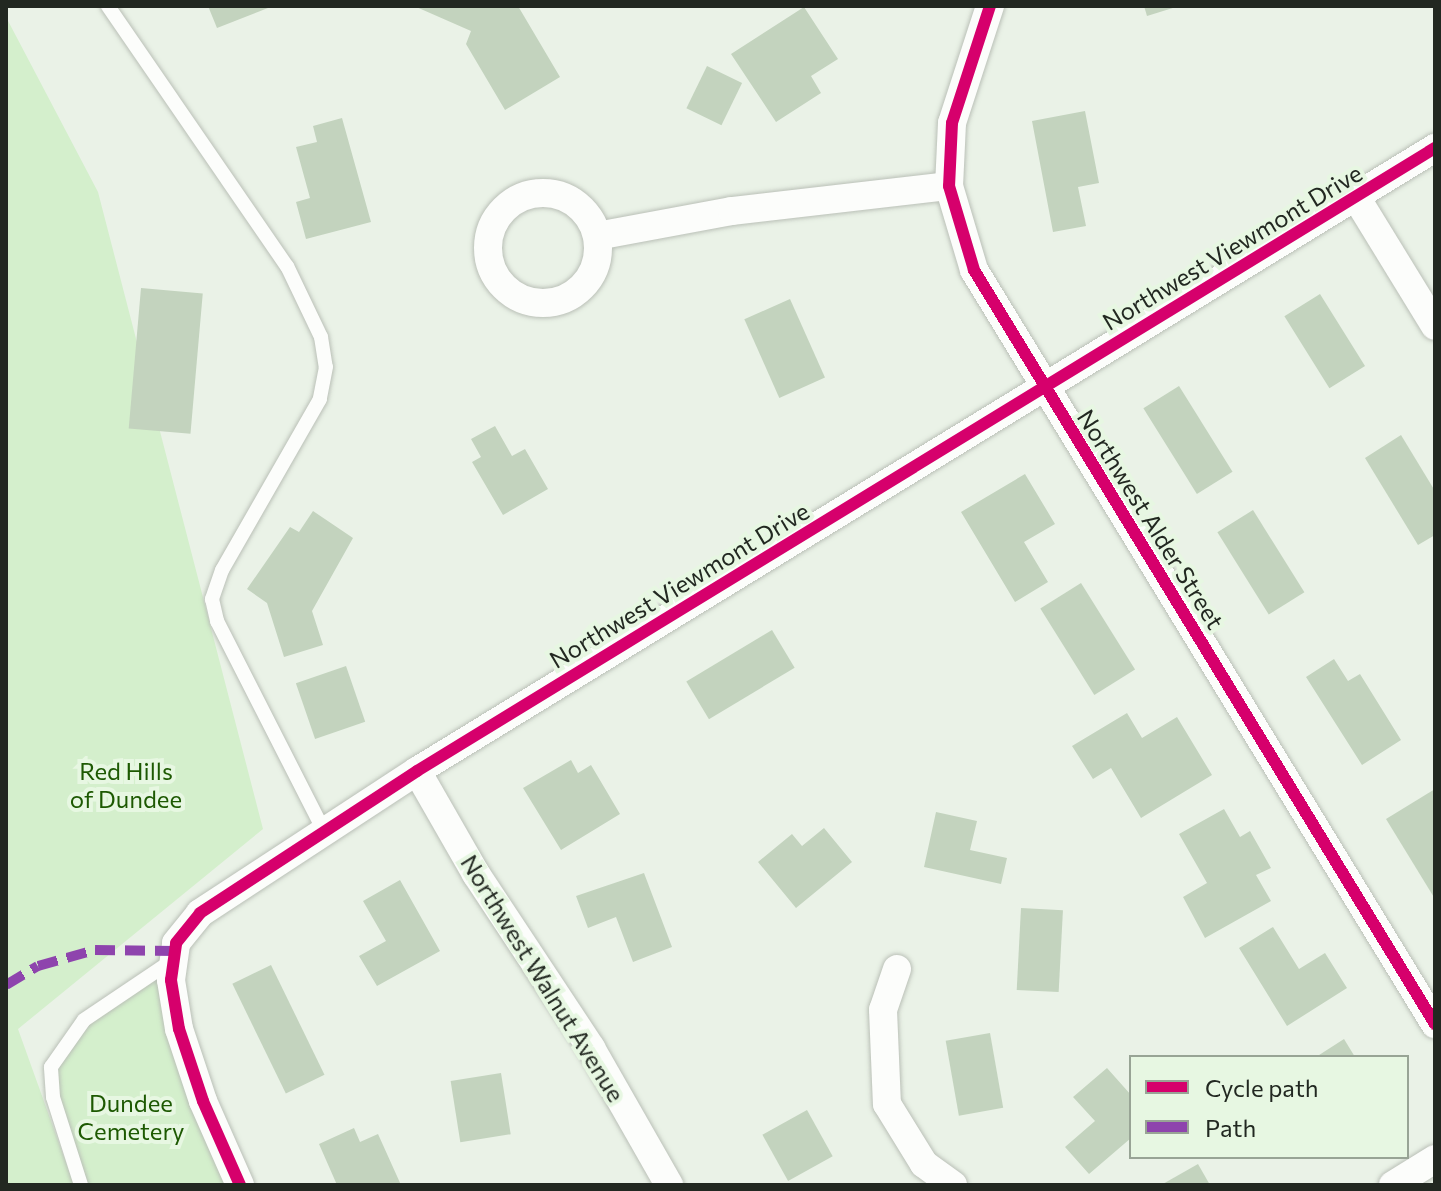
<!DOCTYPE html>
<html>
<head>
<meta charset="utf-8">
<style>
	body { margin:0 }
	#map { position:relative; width:1441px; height:1191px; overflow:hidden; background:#eaf2e7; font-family:Commissioner,sans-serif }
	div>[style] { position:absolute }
	.green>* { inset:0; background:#d4efcc }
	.building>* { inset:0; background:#c3d3be; transform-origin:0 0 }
	.roads { filter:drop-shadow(0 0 2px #bac0b7) drop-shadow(0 0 2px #bac0b7) }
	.lane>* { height:14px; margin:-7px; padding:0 7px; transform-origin:7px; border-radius:7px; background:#fcfdfb }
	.street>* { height:28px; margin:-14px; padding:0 14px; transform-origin:14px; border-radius:14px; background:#fcfdfb }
	.street>.ring { margin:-14px; padding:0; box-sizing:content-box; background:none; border:28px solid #fcfdfb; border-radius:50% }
	.quiet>* { height:10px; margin-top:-5px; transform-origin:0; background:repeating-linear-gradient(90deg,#8e44ad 0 20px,transparent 0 30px) }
	.cycleway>* { height:12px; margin:-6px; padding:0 6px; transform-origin:6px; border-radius:6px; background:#d6006c }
	span { translate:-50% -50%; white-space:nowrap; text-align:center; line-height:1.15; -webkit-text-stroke:8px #e7f7e2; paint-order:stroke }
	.street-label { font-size:24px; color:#222821 }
	.park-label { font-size:24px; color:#1d5902 }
	.frame { position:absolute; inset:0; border:8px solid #222821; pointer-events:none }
	.legend { position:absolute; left:1129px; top:1055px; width:280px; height:104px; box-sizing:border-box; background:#e7f7e2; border:2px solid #98a495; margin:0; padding:10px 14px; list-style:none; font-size:24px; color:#222821 }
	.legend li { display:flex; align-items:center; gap:16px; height:40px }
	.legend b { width:40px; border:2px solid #98a495 }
</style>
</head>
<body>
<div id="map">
	<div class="green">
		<div style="clip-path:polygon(6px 17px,98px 192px,263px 829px,18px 1029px,74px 1185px,6px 1185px)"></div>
		<div style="clip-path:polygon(160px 975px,228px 1185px,88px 1185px,59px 1096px,58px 1069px,89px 1025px)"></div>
	</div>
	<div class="building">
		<div style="clip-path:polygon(208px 6px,273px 6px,217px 28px)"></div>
		<div style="clip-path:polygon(414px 6px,518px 6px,560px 77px,505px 110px,466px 44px,471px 31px)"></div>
		<div style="clip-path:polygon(1144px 6px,1176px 6px,1176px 7px,1147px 16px)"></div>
		<div style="clip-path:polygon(804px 7px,838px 59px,811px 76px,821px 93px,776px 122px,731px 54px)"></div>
		<div style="left:707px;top:66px;width:39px;height:47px;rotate:26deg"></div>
		<div style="clip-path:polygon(1085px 111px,1099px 183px,1078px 187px,1086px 226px,1053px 232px,1032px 121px)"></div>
		<div style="clip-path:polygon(342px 118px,371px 222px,306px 239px,296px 202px,310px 198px,296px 147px,317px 142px,313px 126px)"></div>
		<div style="left:141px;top:288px;width:62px;height:141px;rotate:5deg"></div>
		<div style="left:1320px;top:294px;width:85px;height:42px;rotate:58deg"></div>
		<div style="left:790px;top:299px;width:86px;height:50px;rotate:66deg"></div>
		<div style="left:1179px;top:386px;width:101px;height:42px;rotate:58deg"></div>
		<div style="clip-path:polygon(495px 426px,512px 456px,525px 449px,548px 489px,503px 515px,472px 462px,481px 457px,471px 439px)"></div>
		<div style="clip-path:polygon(1401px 435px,1435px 491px,1435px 535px,1418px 545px,1365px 458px)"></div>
		<div style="clip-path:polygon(1025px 474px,1055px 524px,1024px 542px,1048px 582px,1015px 602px,961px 512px)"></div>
		<div style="left:1253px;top:510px;width:97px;height:42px;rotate:58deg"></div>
		<div style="clip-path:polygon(313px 511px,353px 538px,312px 611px,323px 645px,284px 657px,267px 603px,247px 589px,290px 527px,299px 532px)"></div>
		<div style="left:1081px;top:583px;width:102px;height:48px;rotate:58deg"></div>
		<div style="left:772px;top:630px;width:44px;height:100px;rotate:59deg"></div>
		<div style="clip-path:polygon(1334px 659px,1348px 681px,1360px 674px,1401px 740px,1362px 765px,1306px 677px)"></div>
		<div style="left:346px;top:666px;width:59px;height:53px;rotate:71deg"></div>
		<div style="clip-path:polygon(1127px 713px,1142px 738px,1177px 717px,1212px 775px,1141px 818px,1111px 768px,1093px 779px,1072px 746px)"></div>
		<div style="clip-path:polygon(571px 760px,578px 773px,591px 765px,620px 814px,561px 850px,523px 788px)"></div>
		<div style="clip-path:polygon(1435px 789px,1435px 899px,1386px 819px)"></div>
		<div style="clip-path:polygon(1224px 809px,1240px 837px,1250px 831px,1271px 868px,1256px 875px,1271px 901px,1205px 938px,1183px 897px,1207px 883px,1179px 834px)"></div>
		<div style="clip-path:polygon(936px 812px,977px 821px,970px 850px,1007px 858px,1001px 884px,924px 867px)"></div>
		<div style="clip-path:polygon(824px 828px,852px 862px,796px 908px,758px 862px,792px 834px,802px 846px)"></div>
		<div style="clip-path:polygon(644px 873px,672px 947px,633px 962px,616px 917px,588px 928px,576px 896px)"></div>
		<div style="clip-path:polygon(400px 880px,440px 951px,377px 986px,359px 956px,386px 941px,363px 901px)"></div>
		<div style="left:1021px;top:908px;width:42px;height:82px;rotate:3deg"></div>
		<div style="clip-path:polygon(1273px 927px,1299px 969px,1325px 953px,1347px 988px,1287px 1026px,1239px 948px)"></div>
		<div style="left:271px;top:965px;width:122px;height:43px;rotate:64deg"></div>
		<div style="left:990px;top:1033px;width:76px;height:45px;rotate:80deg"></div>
		<div style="clip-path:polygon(1344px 1039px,1355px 1057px,1316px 1057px)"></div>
		<div style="clip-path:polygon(1107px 1068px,1131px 1095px,1131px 1138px,1089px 1174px,1065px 1147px,1095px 1121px,1073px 1097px)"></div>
		<div style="left:501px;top:1073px;width:62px;height:51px;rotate:81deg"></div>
		<div style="left:807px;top:1110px;width:53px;height:51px;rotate:61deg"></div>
		<div style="clip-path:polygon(354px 1128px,360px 1142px,378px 1134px,401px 1185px,337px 1185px,319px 1144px)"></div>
		<div style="clip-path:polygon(1198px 1164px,1210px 1185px,1161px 1185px)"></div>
	</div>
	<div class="roads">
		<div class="lane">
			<div style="left:108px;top:6px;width:316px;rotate:55.5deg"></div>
			<div style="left:287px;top:266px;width:79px;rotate:64.4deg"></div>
			<div style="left:321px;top:337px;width:30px;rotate:81deg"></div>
			<div style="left:326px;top:367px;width:33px;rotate:101deg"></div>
			<div style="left:320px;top:399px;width:197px;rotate:119.8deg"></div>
			<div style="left:222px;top:570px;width:31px;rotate:109deg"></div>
			<div style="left:212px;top:599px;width:23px;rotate:77deg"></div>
			<div style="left:217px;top:621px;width:233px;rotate:63deg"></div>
			<div style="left:81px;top:1185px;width:92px;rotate:-107.7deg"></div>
			<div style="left:53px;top:1097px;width:30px;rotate:-94deg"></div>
			<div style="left:51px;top:1067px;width:57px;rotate:-54.9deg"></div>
			<div style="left:84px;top:1020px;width:107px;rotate:-34deg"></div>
		</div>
		<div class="street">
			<div style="left:990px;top:6px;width:123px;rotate:108deg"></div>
			<div style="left:952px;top:123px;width:63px;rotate:92.7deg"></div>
			<div style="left:949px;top:186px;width:88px;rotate:73.4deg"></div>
			<div style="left:974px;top:270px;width:884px;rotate:58.56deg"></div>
			<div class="ring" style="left:488px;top:193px;width:82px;height:82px"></div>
			<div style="left:1356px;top:197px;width:151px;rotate:58.5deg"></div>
			<div style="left:597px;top:236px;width:137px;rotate:-10.5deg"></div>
			<div style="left:732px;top:211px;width:218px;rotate:-6.6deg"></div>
			<div style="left:417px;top:771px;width:119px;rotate:60.2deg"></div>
			<div style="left:476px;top:874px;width:209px;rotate:56.5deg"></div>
			<div style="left:591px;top:1048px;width:158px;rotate:60.3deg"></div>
			<div style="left:897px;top:969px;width:43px;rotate:108.9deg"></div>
			<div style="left:883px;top:1010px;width:94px;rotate:87.6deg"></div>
			<div style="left:887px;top:1104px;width:70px;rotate:58.3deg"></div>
			<div style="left:924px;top:1164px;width:36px;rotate:36deg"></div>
			<div style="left:240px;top:1185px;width:92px;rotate:-113.8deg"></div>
			<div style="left:203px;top:1101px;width:76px;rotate:-108.4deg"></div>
			<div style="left:179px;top:1029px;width:50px;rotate:-99.3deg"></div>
			<div style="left:171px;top:980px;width:37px;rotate:-82deg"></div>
			<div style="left:176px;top:943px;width:38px;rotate:-51deg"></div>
			<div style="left:200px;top:913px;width:259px;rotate:-33.2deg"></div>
			<div style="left:417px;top:771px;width:1194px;rotate:-31.47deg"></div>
			<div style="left:1393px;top:1185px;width:49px;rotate:-31.8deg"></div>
		</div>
	</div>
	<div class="quiet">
		<div style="left:6px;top:985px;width:37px;rotate:-31deg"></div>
		<div style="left:38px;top:966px;width:59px;rotate:-15.7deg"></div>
		<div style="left:95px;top:950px;width:80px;rotate:0.7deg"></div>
	</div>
	<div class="cycleway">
		<div style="left:990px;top:6px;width:123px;rotate:108deg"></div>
		<div style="left:952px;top:123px;width:63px;rotate:92.7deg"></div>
		<div style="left:949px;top:186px;width:88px;rotate:73.4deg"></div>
		<div style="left:974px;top:270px;width:884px;rotate:58.56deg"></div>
		<div style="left:240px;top:1185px;width:92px;rotate:-113.8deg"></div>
		<div style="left:203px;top:1101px;width:76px;rotate:-108.4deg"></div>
		<div style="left:179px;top:1029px;width:50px;rotate:-99.3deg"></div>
		<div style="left:171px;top:980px;width:37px;rotate:-82deg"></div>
		<div style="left:176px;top:943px;width:38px;rotate:-51deg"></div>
		<div style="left:200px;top:913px;width:259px;rotate:-33.2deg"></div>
		<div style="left:417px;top:771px;width:1194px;rotate:-31.47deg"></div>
	</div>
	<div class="street-label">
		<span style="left:1232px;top:247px;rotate:-31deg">Northwest Viewmont Drive</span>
		<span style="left:1151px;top:519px;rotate:58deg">Northwest Alder Street</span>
		<span style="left:679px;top:585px;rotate:-31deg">Northwest Viewmont Drive</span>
		<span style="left:543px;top:978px;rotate:58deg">Northwest Walnut Avenue</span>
	</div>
	<div class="park-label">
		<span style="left:126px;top:785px">Red Hills<br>of Dundee</span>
		<span style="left:131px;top:1117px">Dundee<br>Cemetery</span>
	</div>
	<div class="frame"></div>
	<ul class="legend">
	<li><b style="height:10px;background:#d6006c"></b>Cycle path</li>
	<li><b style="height:10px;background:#8e44ad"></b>Path</li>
	</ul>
</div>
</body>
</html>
